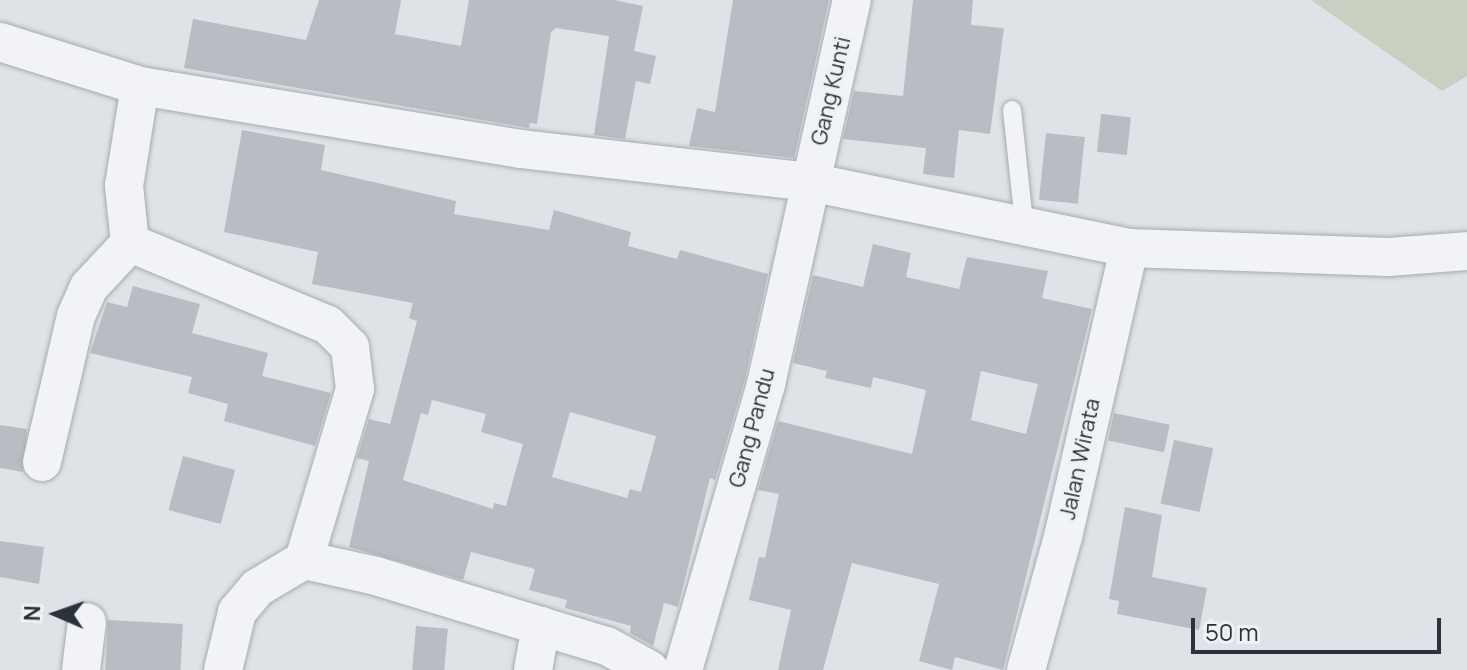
<!DOCTYPE html>
<html>
<head>
<meta charset="utf-8">
<style>
	body { margin:0 }
	#map { position:relative; width:1467px; height:670px; overflow:hidden; background:#dfe3e7; font-family:Manrope,sans-serif }
	div>[style] { position:absolute }
	.green>* { inset:0; background:#c7d0c1 }
	.building>* { inset:0; background:#b7bdc3; transform-origin:0 0 }
	.roads { filter:drop-shadow(0 0 2px #a5abb0) drop-shadow(0 0 2px #a5abb0) }
	.lane>* { height:18px; margin:-9px; padding:0 9px; transform-origin:9px; border-radius:9px; background:#f2f3f6 }
	.street>* { height:38px; margin:-19px; padding:0 19px; transform-origin:19px; border-radius:19px; background:#f2f3f6 }
	span { translate:-50% -50%; white-space:nowrap; text-align:center; line-height:1.15; -webkit-text-stroke:7px #eff2f5; paint-order:stroke }
	.street-label { font-size:22px; color:#2a333c }
	.north { position:absolute; left:16px; top:574px; width:80px; height:80px; -webkit-text-stroke:6px #eff2f5; paint-order:stroke; rotate:272deg; font-size:22px; font-weight:700; line-height:32px; text-align:center; color:#2a333c }
	.north::after { content:''; display:block; margin:auto; width:28px; height:36px; background:#2a333c; clip-path:polygon(50% 0,100% 100%,50% 72%,0 100%) }
	.scale { position:absolute; left:1191px; top:618px; width:250px; height:36px; box-sizing:border-box; border:4px solid #2a333c; border-top:0; padding-left:10px; font-size:24px; line-height:28px; white-space:nowrap; color:#2a333c; -webkit-text-stroke:6px #eff2f5; paint-order:stroke }
</style>
</head>
<body>
<div id="map">
	<div class="green">
		<div style="clip-path:polygon(1311px 0,1467px 0,1467px 76px,1442px 91px)"></div>
	</div>
	<div class="building">
		<div style="clip-path:polygon(319px 0,401px 0,395px 34px,461px 46px,469px 0,614px 0,643px 6px,634px 51px,656px 56px,650px 84px,636px 81px,625px 139px,594px 135px,609px 36px,556px 28px,551px 32px,537px 124px,530px 123px,529px 128px,184px 68px,193px 19px,306px 40px)"></div>
		<div style="clip-path:polygon(733px 0,829px 0,794px 158px,689px 146px,697px 108px,715px 112px)"></div>
		<div style="clip-path:polygon(913px 0,973px 0,971px 25px,1004px 28px,990px 134px,959px 130px,954px 178px,923px 174px,926px 148px,843px 139px,854px 91px,903px 96px)"></div>
		<div style="left:1101px;top:114px;width:30px;height:38px;rotate:6deg"></div>
		<div style="clip-path:polygon(evenodd,242px 130px,325px 145px,321px 170px,456px 201px,454px 214px,549px 230px,554px 210px,631px 232px,628px 246px,677px 259px,680px 250px,768px 274px,745px 379px,715px 480px,710px 478px,678px 607px,664px 603px,653px 646px,630px 633px,631px 626px,565px 608px,567px 600px,529px 590px,535px 569px,471px 552px,463px 580px,349px 547px,369px 461px,357px 458px,369px 419px,390px 424px,417px 321px,409px 318px,413px 303px,312px 284px,318px 252px,224px 232px,242px 130px,432px 400px,486px 414px,481px 432px,523px 444px,506px 506px,494px 503px,493px 509px,403px 480px,421px 413px,428px 415px,432px 400px,242px 130px,570px 412px,656px 436px,641px 492px,630px 489px,627px 498px,552px 477px,570px 412px)"></div>
		<div style="left:1046px;top:133px;width:39px;height:67px;rotate:6deg"></div>
		<div style="clip-path:polygon(evenodd,873px 244px,911px 253px,906px 277px,959px 289px,967px 257px,1048px 271px,1042px 298px,1092px 309px,1003px 670px,955px 657px,952px 670px,919px 661px,939px 584px,852px 563px,823px 670px,778px 670px,791px 610px,749px 600px,759px 557px,765px 558px,779px 494px,758px 490px,778px 421px,912px 454px,926px 390px,873px 377px,871px 388px,825px 378px,827px 371px,793px 363px,813px 275px,863px 287px,873px 244px,981px 371px,1038px 384px,1026px 434px,971px 420px,981px 371px)"></div>
		<div style="clip-path:polygon(133px 286px,200px 304px,192px 333px,268px 353px,262px 376px,331px 393px,315px 446px,224px 421px,228px 404px,188px 393px,192px 377px,90px 353px,107px 302px,127px 307px)"></div>
		<div style="left:1114px;top:413px;width:57px;height:28px;rotate:12deg"></div>
		<div style="clip-path:polygon(0 425px,27px 429px,23px 472px,0 468px)"></div>
		<div style="left:1174px;top:440px;width:40px;height:65px;rotate:12deg"></div>
		<div style="left:183px;top:456px;width:54px;height:56px;rotate:15deg"></div>
		<div style="clip-path:polygon(1125px 507px,1162px 515px,1152px 577px,1207px 588px,1199px 630px,1117px 614px,1119px 601px,1109px 599px)"></div>
		<div style="clip-path:polygon(0 541px,44px 547px,39px 584px,0 577px)"></div>
		<div style="left:108px;top:620px;width:75px;height:50px;rotate:3deg"></div>
		<div style="left:416px;top:626px;width:32px;height:44px;rotate:5deg"></div>
	</div>
	<div class="roads">
		<div class="lane">
			<div style="left:1012px;top:110px;width:113px;rotate:83.9deg"></div>
		</div>
		<div class="street">
			<div style="left:0;top:42px;width:147px;rotate:17.4deg"></div>
			<div style="left:140px;top:86px;width:386px;rotate:9.4deg"></div>
			<div style="left:521px;top:149px;width:291px;rotate:6.5deg"></div>
			<div style="left:810px;top:182px;width:326px;rotate:11.7deg"></div>
			<div style="left:1129px;top:248px;width:259px;rotate:2deg"></div>
			<div style="left:1388px;top:257px;width:79px;rotate:-4.3deg"></div>
			<div style="left:140px;top:86px;width:101px;rotate:99.1deg"></div>
			<div style="left:124px;top:186px;width:57px;rotate:84deg"></div>
			<div style="left:130px;top:243px;width:214px;rotate:22.5deg"></div>
			<div style="left:328px;top:325px;width:31px;rotate:45deg"></div>
			<div style="left:350px;top:347px;width:42px;rotate:83.2deg"></div>
			<div style="left:355px;top:389px;width:178px;rotate:106.6deg"></div>
			<div style="left:42px;top:462px;width:150px;rotate:-76.9deg"></div>
			<div style="left:76px;top:316px;width:32px;rotate:-66deg"></div>
			<div style="left:89px;top:287px;width:60px;rotate:-47deg"></div>
			<div style="left:81px;top:670px;width:48px;rotate:-82.9deg"></div>
			<div style="left:223px;top:670px;width:60px;rotate:-76.4deg"></div>
			<div style="left:237px;top:612px;width:31px;rotate:-50deg"></div>
			<div style="left:257px;top:588px;width:55px;rotate:-30.8deg"></div>
			<div style="left:304px;top:560px;width:74px;rotate:12.5deg"></div>
			<div style="left:376px;top:576px;width:241px;rotate:16.9deg"></div>
			<div style="left:607px;top:646px;width:49px;rotate:29.2deg"></div>
			<div style="left:533px;top:670px;width:45px;rotate:-79.7deg"></div>
			<div style="left:683px;top:670px;width:298px;rotate:-73.8deg"></div>
			<div style="left:766px;top:384px;width:394px;rotate:-77.4deg"></div>
			<div style="left:1026px;top:670px;width:138px;rotate:-74.5deg"></div>
			<div style="left:1063px;top:537px;width:296px;rotate:-77.1deg"></div>
		</div>
	</div>
	<div class="street-label">
		<span style="left:831px;top:91px;rotate:-77deg">Gang Kunti</span>
		<span style="left:752px;top:428px;rotate:-75deg">Gang Pandu</span>
		<span style="left:1080px;top:459px;rotate:-78deg">Jalan Wirata</span>
	</div>
	<div class="north">N</div>
	<div class="scale">50 m</div>
</div>
</body>
</html>
